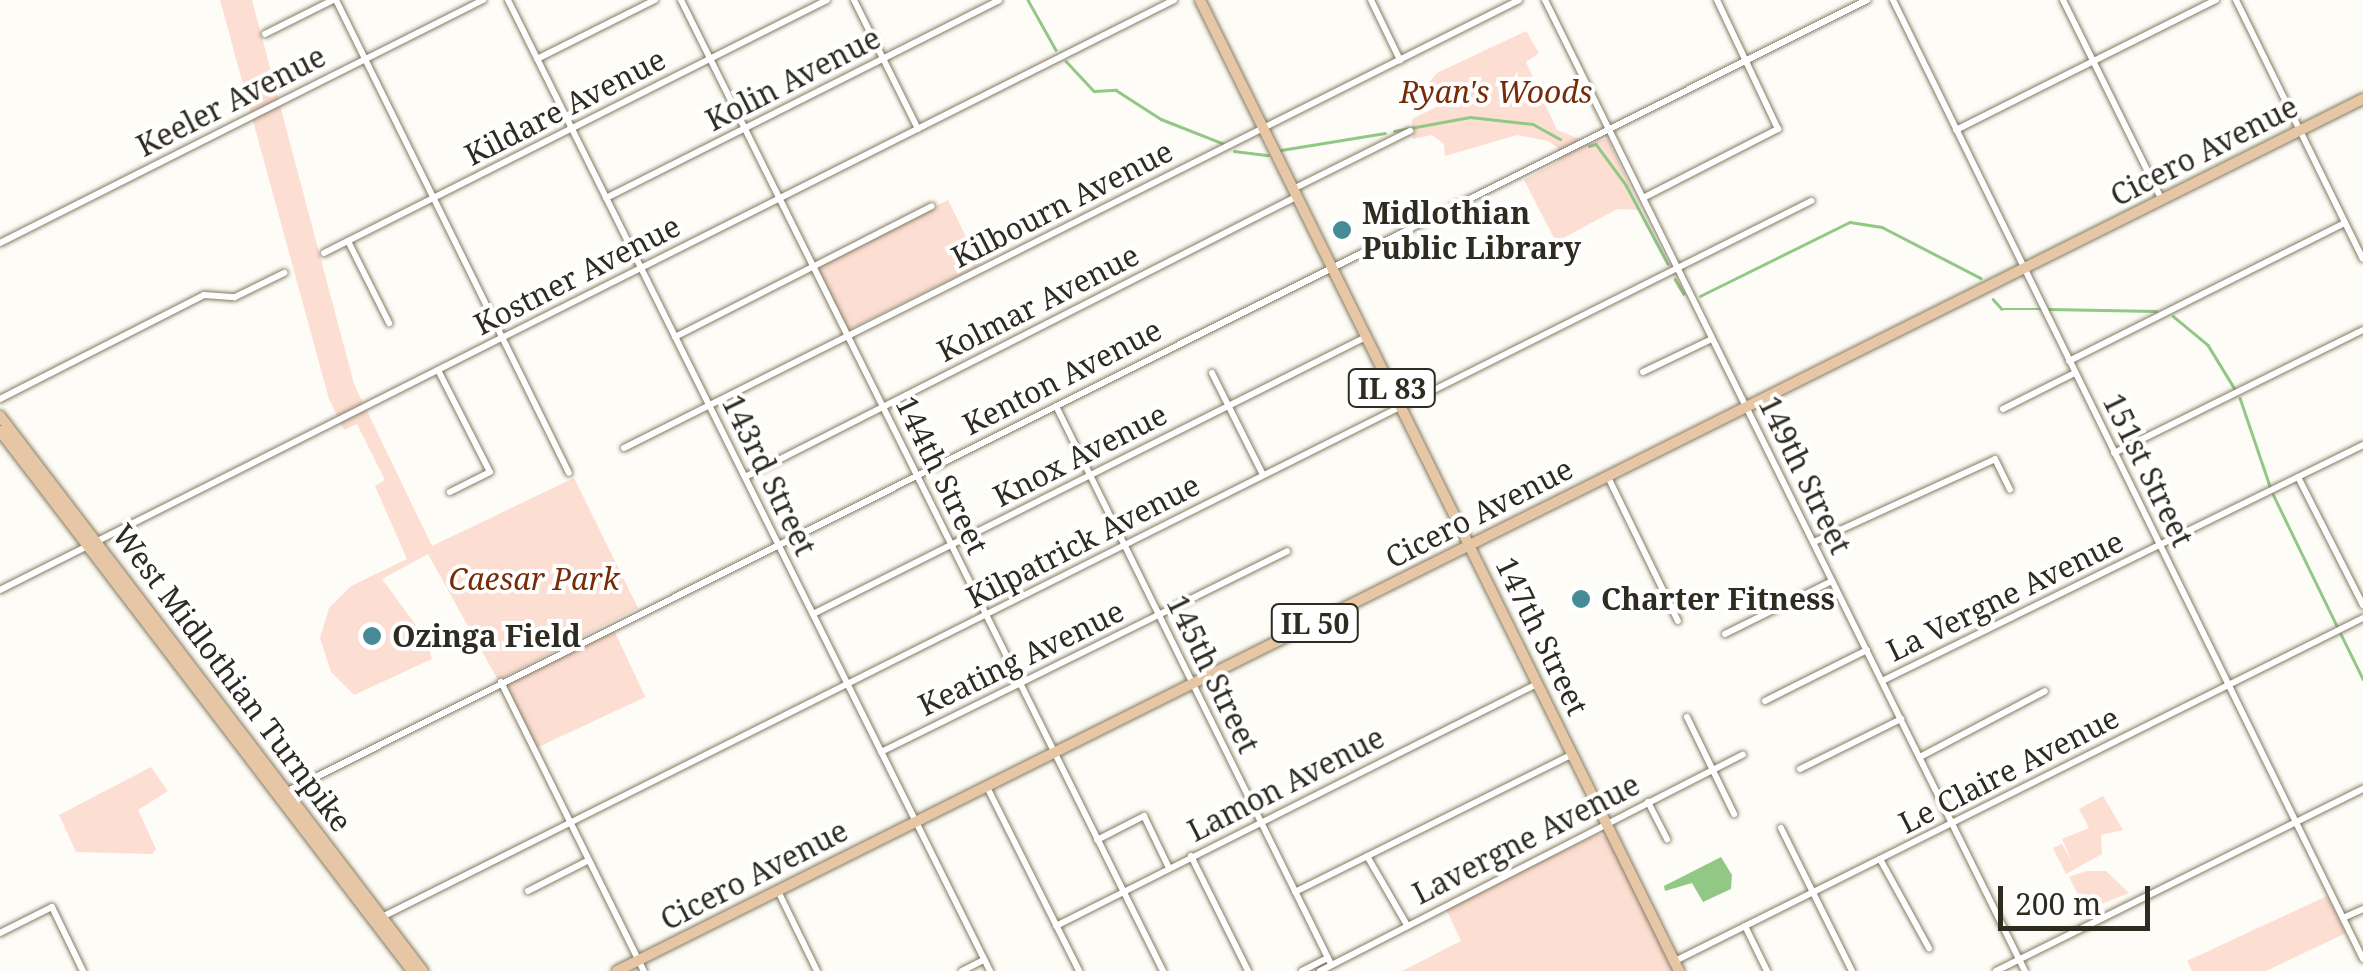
<!DOCTYPE html>
<html>
<head>
<meta charset="utf-8">
<style>
	body { margin:0 }
	#map { position:relative; width:2363px; height:971px; overflow:hidden; background:#fdfcf6; font-family:"Noto Serif",serif }
	div>[style] { position:absolute }
	.green>* { inset:0; background:#fcded2; transform-origin:0 0 }
	.water>* { inset:0; background:#91c885 }
	.stream>* { height:2.5px; margin:-1.25px; padding:0 1.25px; transform-origin:1.25px; border-radius:1.25px; background:#91c885 }
	.roads { filter:drop-shadow(0 0 2px #837b62) drop-shadow(0 0 2px #837b62) }
	.minor>* { height:6px; margin:-3px; padding:0 3px; transform-origin:3px; border-radius:3px; background:#fff }
	.major>* { height:10px; margin:-5px; padding:0 5px; transform-origin:5px; border-radius:5px; background:#e6c6a5 }
	.dots>* { width:28px; height:28px; translate:-50% -50%; box-sizing:border-box; border:5px solid #fff; border-radius:50% }
	span { translate:-50% -50%; white-space:nowrap; text-align:center; line-height:1.15; -webkit-text-stroke:8px #fff; paint-order:stroke }
	.shield-label span { padding:2px 8px; background:#fff; border:2px solid; border-radius:8px; -webkit-text-stroke-width:0 }
	.shield-label { font-size:28px; color:#2e2b21; font-weight:700 }
	.street-label { font-size:30px; color:#2e2b21 }
	.park-label { font-size:30px; color:#762c09; font-style:italic }
	.poi-label { font-size:30px; color:#2e2b21; font-weight:700 }
	.left { translate:0 -50%; text-align:left }
	.scale { position:absolute; left:1998px; top:886px; width:152px; height:45px; box-sizing:border-box; border:5px solid #2e2b21; border-top:0; padding-left:12px; font-size:30px; line-height:35px; white-space:nowrap; color:#2e2b21; -webkit-text-stroke:8px #fff; paint-order:stroke }
</style>
</head>
<body>
<div id="map">
	<div class="green">
		<div style="clip-path:polygon(220px 0,252px 0,354px 384px,432px 546px,574px 478px,638px 608px,498px 680px,428px 554px,382px 579px,426px 639px,432px 659px,354px 695px,331px 672px,320px 638px,329px 608px,351px 586px,407px 559px,375px 486px,385px 480px,357px 424px,344px 430px,329px 399px)"></div>
		<div style="clip-path:polygon(1526px 31px,1539px 53px,1526px 62px,1557px 130px,1590px 143px,1608px 139px,1641px 210px,1617px 209px,1556px 242px,1524px 180px,1559px 161px,1558px 148px,1548px 141px,1517px 135px,1445px 156px,1444px 144px,1432px 135px,1413px 139px,1412px 119px,1455px 98px,1439px 93px,1425px 100px,1420px 93px,1437px 73px)"></div>
		<div style="left:948px;top:200px;width:73px;height:148px;rotate:64deg"></div>
		<div style="left:614px;top:630px;width:74px;height:121px;rotate:65deg"></div>
		<div style="clip-path:polygon(151px 767px,168px 791px,138px 810px,156px 849px,152px 854px,76px 852px,59px 815px)"></div>
		<div style="clip-path:polygon(2103px 796px,2123px 830px,2101px 835px,2102px 854px,2066px 874px,2053px 848px,2062px 844px,2073px 864px,2062px 839px,2089px 828px,2079px 809px)"></div>
		<div style="clip-path:polygon(1598px 834px,1608px 837px,1675px 971px,1402px 971px,1461px 941px,1446px 909px)"></div>
		<div style="clip-path:polygon(2086px 871px,2106px 871px,2129px 893px,2086px 910px,2069px 877px)"></div>
		<div style="clip-path:polygon(2327px 896px,2346px 933px,2266px 971px,2192px 971px,2187px 961px)"></div>
	</div>
	<div class="water">
		<div style="clip-path:polygon(1721px 857px,1732px 875px,1731px 889px,1703px 902px,1692px 883px,1665px 891px,1664px 886px)"></div>
	</div>
	<div class="stream">
		<div style="left:1028px;top:0;width:57px;rotate:60.8deg"></div>
		<div style="left:1066px;top:61px;width:41px;rotate:47deg"></div>
		<div style="left:1094px;top:91px;width:22px;rotate:-3deg"></div>
		<div style="left:1116px;top:90px;width:54px;rotate:32.8deg"></div>
		<div style="left:1161px;top:119px;width:66px;rotate:21.5deg"></div>
		<div style="left:1394px;top:131px;width:77px;rotate:-10.4deg"></div>
		<div style="left:1470px;top:117px;width:63px;rotate:6.3deg"></div>
		<div style="left:1533px;top:124px;width:31px;rotate:29deg"></div>
		<div style="left:1589px;top:146px;width:7px;rotate:-16deg"></div>
		<div style="left:1596px;top:144px;width:51px;rotate:53.8deg"></div>
		<div style="left:1626px;top:185px;width:89px;rotate:62deg"></div>
		<div style="left:1281px;top:150px;width:105px;rotate:-9.3deg"></div>
		<div style="left:1234px;top:151px;width:34px;rotate:7deg"></div>
		<div style="left:1675px;top:279px;width:17px;rotate:59deg"></div>
		<div style="left:1700px;top:296px;width:167px;rotate:-26.3deg"></div>
		<div style="left:1850px;top:222px;width:32px;rotate:9deg"></div>
		<div style="left:1882px;top:227px;width:111px;rotate:27.3deg"></div>
		<div style="left:1993px;top:299px;width:13px;rotate:48deg"></div>
		<div style="left:2002px;top:309px;width:39px"></div>
		<div style="left:2049px;top:309px;width:107px;rotate:1.1deg"></div>
		<div style="left:2173px;top:316px;width:45px;rotate:39.6deg"></div>
		<div style="left:2208px;top:345px;width:52px;rotate:58.5deg"></div>
		<div style="left:2240px;top:398px;width:93px;rotate:71.2deg"></div>
		<div style="left:2273px;top:494px;width:147px;rotate:64.1deg"></div>
		<div style="left:2341px;top:634px;width:50px;rotate:63.9deg"></div>
	</div>
	<div class="roads">
		<div class="minor">
			<div style="left:336px;top:0;width:527px;rotate:63.78deg"></div>
			<div style="left:508px;top:0;width:1084px;rotate:63.6deg"></div>
			<div style="left:681px;top:0;width:1084px;rotate:63.6deg"></div>
			<div style="left:854px;top:0;width:144px;rotate:63.6deg"></div>
			<div style="left:1371px;top:0;width:67px;rotate:64.2deg"></div>
			<div style="left:1545px;top:0;width:1083px;rotate:63.7deg"></div>
			<div style="left:1893px;top:0;width:1068px;rotate:63.89deg"></div>
			<div style="left:2063px;top:0;width:223px;rotate:63.7deg"></div>
			<div style="left:2236px;top:0;width:288px;rotate:63.9deg"></div>
			<div style="left:265px;top:34px;width:76px;rotate:-26.6deg"></div>
			<div style="left:537px;top:59px;width:132px;rotate:-26.6deg"></div>
			<div style="left:1956px;top:130px;width:291px;rotate:-26.6deg"></div>
			<div style="left:1293px;top:189px;width:131px;rotate:-26.4deg"></div>
			<div style="left:606px;top:198px;width:440px;rotate:-26.7deg"></div>
			<div style="left:1643px;top:198px;width:152px;rotate:-27.1deg"></div>
			<div style="left:1778px;top:129px;width:143px;rotate:-115.3deg"></div>
			<div style="left:348px;top:241px;width:92px;rotate:63.4deg"></div>
			<div style="left:0;top:243px;width:541px;rotate:-26.71deg"></div>
			<div style="left:324px;top:253px;width:563px;rotate:-26.7deg"></div>
			<div style="left:675px;top:337px;width:288px;rotate:-27deg"></div>
			<div style="left:2069px;top:361px;width:308px;rotate:-26.6deg"></div>
			<div style="left:438px;top:370px;width:114px;rotate:63deg"></div>
			<div style="left:490px;top:472px;width:45px;rotate:153.4deg"></div>
			<div style="left:1643px;top:372px;width:76px;rotate:-25.6deg"></div>
			<div style="left:1212px;top:373px;width:114px;rotate:63.4deg"></div>
			<div style="left:0;top:399px;width:229px;rotate:-27deg"></div>
			<div style="left:204px;top:295px;width:31px;rotate:4deg"></div>
			<div style="left:235px;top:297px;width:55px;rotate:-26.1deg"></div>
			<div style="left:1056px;top:406px;width:620px;rotate:63.77deg"></div>
			<div style="left:2003px;top:409px;width:80px;rotate:-26.6deg"></div>
			<div style="left:624px;top:448px;width:1001px;rotate:-26.59deg"></div>
			<div style="left:2114px;top:453px;width:278px;rotate:-26.3deg"></div>
			<div style="left:745px;top:477px;width:618px;rotate:-26.94deg"></div>
			<div style="left:1608px;top:477px;width:160px;rotate:64.1deg"></div>
			<div style="left:2298px;top:477px;width:144px;rotate:63.1deg"></div>
			<div style="left:1814px;top:542px;width:199px;rotate:-24.6deg"></div>
			<div style="left:1995px;top:459px;width:34px;rotate:64deg"></div>
			<div style="left:0;top:590px;width:1314px;rotate:-26.68deg"></div>
			<div style="left:813px;top:614px;width:618px;rotate:-26.61deg"></div>
			<div style="left:1725px;top:634px;width:119px;rotate:-26.4deg"></div>
			<div style="left:1882px;top:681px;width:536px;rotate:-26.13deg"></div>
			<div style="left:501px;top:682px;width:322px;rotate:63.7deg"></div>
			<div style="left:1765px;top:701px;width:114px;rotate:-26.6deg"></div>
			<div style="left:1687px;top:717px;width:108px;rotate:64.1deg"></div>
			<div style="left:881px;top:752px;width:453px;rotate:-26.3deg"></div>
			<div style="left:1920px;top:757px;width:141px;rotate:-27.8deg"></div>
			<div style="left:1800px;top:769px;width:113px;rotate:-26.3deg"></div>
			<div style="left:987px;top:787px;width:206px;rotate:63.4deg"></div>
			<div style="left:284px;top:793px;width:1771px;rotate:-26.61deg"></div>
			<div style="left:1648px;top:802px;width:42px;rotate:62.8deg"></div>
			<div style="left:1781px;top:828px;width:160px;rotate:63.6deg"></div>
			<div style="left:1097px;top:840px;width:53px;rotate:-27.1deg"></div>
			<div style="left:1144px;top:816px;width:58px;rotate:64.3deg"></div>
			<div style="left:1191px;top:856px;width:128px;rotate:63.6deg"></div>
			<div style="left:1367px;top:856px;width:80px;rotate:59.9deg"></div>
			<div style="left:1880px;top:859px;width:102px;rotate:61.2deg"></div>
			<div style="left:528px;top:891px;width:68px;rotate:-26.9deg"></div>
			<div style="left:778px;top:891px;width:89px;rotate:64deg"></div>
			<div style="left:1295px;top:892px;width:308px;rotate:-26.4deg"></div>
			<div style="left:380px;top:918px;width:1601px;rotate:-26.61deg"></div>
			<div style="left:2343px;top:918px;width:22px;rotate:-24deg"></div>
			<div style="left:1056px;top:926px;width:538px;rotate:-26.71deg"></div>
			<div style="left:1745px;top:926px;width:50px;rotate:63.9deg"></div>
			<div style="left:0;top:933px;width:58px;rotate:-26.6deg"></div>
			<div style="left:52px;top:907px;width:71px;rotate:64.2deg"></div>
			<div style="left:1675px;top:961px;width:769px;rotate:-26.5deg"></div>
			<div style="left:962px;top:971px;width:25px;rotate:-27deg"></div>
			<div style="left:1302px;top:971px;width:29px;rotate:-27deg"></div>
			<div style="left:1320px;top:971px;width:475px;rotate:-27.1deg"></div>
			<div style="left:1996px;top:971px;width:410px;rotate:-26.4deg"></div>
		</div>
		<div class="major">
			<div style="left:1200px;top:0;width:1083px;rotate:63.74deg"></div>
			<div style="left:0;top:416px;width:698px;rotate:52.69deg"></div>
			<div style="left:0;top:431px;width:679px;rotate:52.66deg"></div>
			<div style="left:617px;top:971px;width:1952px;rotate:-26.54deg"></div>
		</div>
	</div>
	<div class="dots">
		<div style="left:1342px;top:230px;background:#478b99"></div>
		<div style="left:1581px;top:599px;background:#478b99"></div>
		<div style="left:372px;top:636px;background:#478b99"></div>
	</div>
	<div class="shield-label">
		<span style="left:1392px;top:388px">IL 83</span>
		<span style="left:1315px;top:623px">IL 50</span>
	</div>
	<div class="street-label">
		<span style="left:793px;top:79px;rotate:-27deg">Kolin Avenue</span>
		<span style="left:231px;top:101px;rotate:-27deg">Keeler Avenue</span>
		<span style="left:565px;top:107px;rotate:-27deg">Kildare Avenue</span>
		<span style="left:2204px;top:151px;rotate:-27deg">Cicero Avenue</span>
		<span style="left:1062px;top:204px;rotate:-27deg">Kilbourn Avenue</span>
		<span style="left:577px;top:275px;rotate:-27deg">Kostner Avenue</span>
		<span style="left:1038px;top:303px;rotate:-27deg">Kolmar Avenue</span>
		<span style="left:1062px;top:377px;rotate:-27deg">Kenton Avenue</span>
		<span style="left:1080px;top:455px;rotate:-27deg">Knox Avenue</span>
		<span style="left:2148px;top:470px;rotate:64deg">151st Street</span>
		<span style="left:769px;top:475px;rotate:64deg">143rd Street</span>
		<span style="left:942px;top:475px;rotate:64deg">144th Street</span>
		<span style="left:1805px;top:475px;rotate:64deg">149th Street</span>
		<span style="left:1479px;top:513px;rotate:-27deg">Cicero Avenue</span>
		<span style="left:1083px;top:541px;rotate:-27deg">Kilpatrick Avenue</span>
		<span style="left:2005px;top:596px;rotate:-26deg">La Vergne Avenue</span>
		<span style="left:1542px;top:636px;rotate:64deg">147th Street</span>
		<span style="left:1021px;top:658px;rotate:-26deg">Keating Avenue</span>
		<span style="left:1213px;top:674px;rotate:64deg">145th Street</span>
		<span style="left:232px;top:678px;rotate:53deg">West Midlothian Turnpike</span>
		<span style="left:2009px;top:770px;rotate:-27deg">Le Claire Avenue</span>
		<span style="left:1286px;top:784px;rotate:-27deg">Lamon Avenue</span>
		<span style="left:1526px;top:839px;rotate:-27deg">Lavergne Avenue</span>
		<span style="left:754px;top:875px;rotate:-27deg">Cicero Avenue</span>
	</div>
	<div class="park-label">
		<span style="left:1496px;top:92px">Ryan's Woods</span>
		<span style="left:534px;top:579px">Caesar Park</span>
	</div>
	<div class="poi-label">
		<span class="left" style="left:1362px;top:230px">Midlothian<br>Public Library</span>
		<span class="left" style="left:1601px;top:599px">Charter Fitness</span>
		<span class="left" style="left:392px;top:636px">Ozinga Field</span>
	</div>
	<div class="scale">200 m</div>
</div>
</body>
</html>
